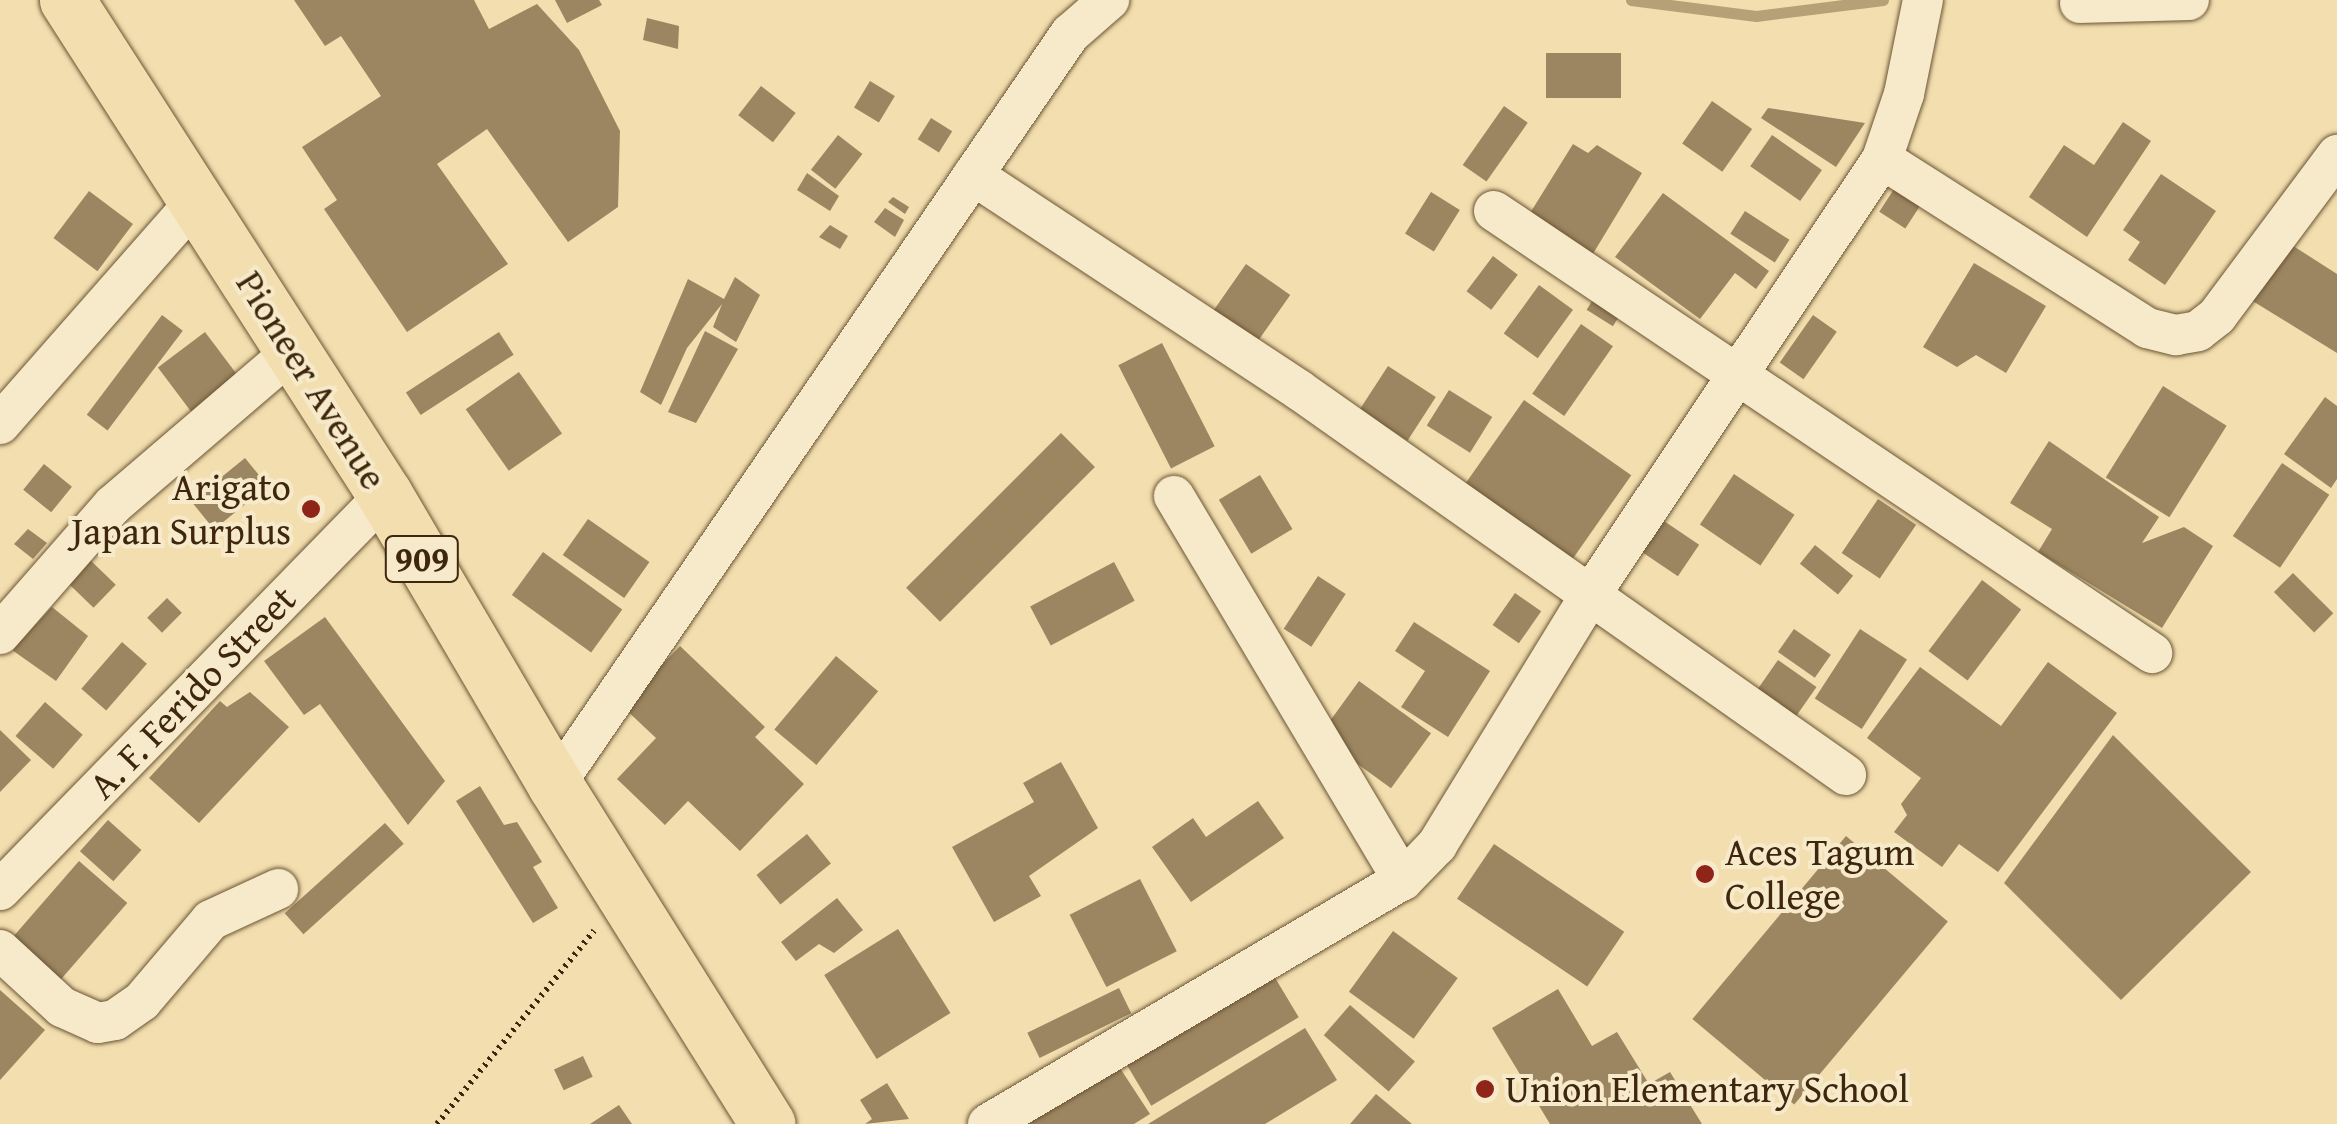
<!DOCTYPE html>
<html>
<head>
<meta charset="utf-8">
<style>
	body { margin:0 }
	#map { position:relative; width:2337px; height:1124px; overflow:hidden; background:#f2deae; font-family:"Gentium Book Plus",serif }
	div>[style] { position:absolute }
	.stream>* { height:11px; margin:-5.5px; padding:0 5.5px; transform-origin:5.5px; border-radius:5.5px; background:#b5a077 }
	.building>* { inset:0; background:#9c8661; transform-origin:0 0 }
	.path>* { height:6px; margin-top:-3px; transform-origin:0; background:repeating-linear-gradient(90deg,#3e270d 0 2.5px,transparent 0 7.5px) }
	.roads { filter:drop-shadow(0 0 2px #6b5535) drop-shadow(0 0 2px #6b5535) }
	.minor>* { height:40px; margin:-20px; padding:0 20px; transform-origin:20px; border-radius:20px; background:#f7eaca }
	.highway>* { height:55px; margin:-27.5px; padding:0 27.5px; transform-origin:27.5px; border-radius:27.5px; background:#f2deae }
	.dots>* { width:28px; height:28px; translate:-50% -50%; box-sizing:border-box; border:5px solid #f7eaca; border-radius:50% }
	span { translate:-50% -50%; white-space:nowrap; text-align:center; line-height:1.15; -webkit-text-stroke:8px #f7eaca; paint-order:stroke }
	.shield-label span { padding:2px 8px; background:#f7eaca; border:2px solid; border-radius:8px; -webkit-text-stroke-width:0 }
	.shield-label { font-size:35px; color:#3e270d; font-weight:700 }
	.street-label { font-size:38px; color:#3e270d }
	.poi-label { font-size:38px; color:#3e270d }
	.right { translate:-100% -50%; text-align:right }
	.left { translate:0 -50%; text-align:left }
</style>
</head>
<body>
<div id="map">
	<div class="stream">
		<div style="left:1631px;top:0;width:126px;rotate:7.3deg"></div>
		<div style="left:1756px;top:16px;width:128px;rotate:-7.2deg"></div>
	</div>
	<div class="building">
		<div style="clip-path:polygon(294px 0,474px 0,489px 29px,537px 4px,579px 50px,620px 131px,618px 207px,568px 242px,487px 129px,437px 164px,508px 264px,407px 332px,324px 209px,337px 200px,302px 147px,381px 96px,341px 36px,325px 46px)"></div>
		<div style="clip-path:polygon(555px 0,599px 0,602px 5px,567px 23px)"></div>
		<div style="clip-path:polygon(647px 18px,679px 26px,678px 49px,643px 40px)"></div>
		<div style="left:1546px;top:53px;width:75px;height:45px"></div>
		<div style="left:870px;top:81px;width:29px;height:31px;rotate:31deg"></div>
		<div style="left:761px;top:86px;width:44px;height:37px;rotate:38deg"></div>
		<div style="left:1712px;top:101px;width:49px;height:52px;rotate:35deg"></div>
		<div style="left:1504px;top:106px;width:29px;height:72px;rotate:35deg"></div>
		<div style="clip-path:polygon(1768px 108px,1865px 123px,1836px 167px,1761px 118px)"></div>
		<div style="left:931px;top:118px;width:25px;height:25px;rotate:32deg"></div>
		<div style="clip-path:polygon(2123px 122px,2151px 141px,2087px 237px,2029px 197px,2064px 145px,2094px 165px)"></div>
		<div style="left:838px;top:135px;width:31px;height:44px;rotate:38deg"></div>
		<div style="left:1772px;top:135px;width:61px;height:38px;rotate:35deg"></div>
		<div style="clip-path:polygon(1573px 144px,1588px 153px,1597px 145px,1642px 173px,1591px 257px,1527px 218px)"></div>
		<div style="clip-path:polygon(807px 173px,839px 196px,830px 211px,797px 190px)"></div>
		<div style="clip-path:polygon(2161px 174px,2216px 211px,2165px 285px,2128px 260px,2140px 242px,2123px 230px)"></div>
		<div style="left:1894px;top:189px;width:31px;height:27px;rotate:33deg"></div>
		<div style="left:89px;top:191px;width:55px;height:59px;rotate:37deg"></div>
		<div style="left:1431px;top:192px;width:34px;height:49px;rotate:32deg"></div>
		<div style="clip-path:polygon(1663px 193px,1769px 271px,1756px 289px,1735px 273px,1700px 319px,1615px 257px)"></div>
		<div style="clip-path:polygon(893px 197px,909px 207px,905px 214px,888px 202px)"></div>
		<div style="clip-path:polygon(885px 208px,904px 220px,895px 237px,874px 222px)"></div>
		<div style="left:1745px;top:211px;width:53px;height:27px;rotate:33deg"></div>
		<div style="clip-path:polygon(830px 225px,848px 236px,840px 249px,819px 237px)"></div>
		<div style="clip-path:polygon(2287px 242px,2337px 274px,2337px 353px,2251px 300px)"></div>
		<div style="left:1493px;top:256px;width:31px;height:44px;rotate:37deg"></div>
		<div style="clip-path:polygon(1974px 263px,2046px 306px,2006px 373px,1976px 355px,1957px 367px,1923px 347px)"></div>
		<div style="left:1246px;top:264px;width:54px;height:60px;rotate:35deg"></div>
		<div style="clip-path:polygon(735px 277px,760px 295px,736px 342px,713px 327px,722px 304px,687px 348px,661px 405px,640px 392px,688px 279px,724px 299px)"></div>
		<div style="left:1539px;top:285px;width:42px;height:60px;rotate:36deg"></div>
		<div style="left:1594px;top:298px;width:31px;height:14px;rotate:32deg"></div>
		<div style="left:162px;top:315px;width:26px;height:125px;rotate:37deg"></div>
		<div style="left:1813px;top:315px;width:29px;height:58px;rotate:35deg"></div>
		<div style="left:1581px;top:324px;width:39px;height:85px;rotate:35deg"></div>
		<div style="clip-path:polygon(705px 331px,738px 349px,696px 423px,668px 412px)"></div>
		<div style="left:205px;top:332px;width:56px;height:59px;rotate:53deg"></div>
		<div style="left:499px;top:332px;width:27px;height:111px;rotate:57deg"></div>
		<div style="left:1162px;top:343px;width:116px;height:49px;rotate:63deg"></div>
		<div style="left:1388px;top:366px;width:57px;height:52px;rotate:33deg"></div>
		<div style="left:519px;top:372px;width:75px;height:65px;rotate:55deg"></div>
		<div style="left:2163px;top:386px;width:75px;height:108px;rotate:32deg"></div>
		<div style="left:1449px;top:390px;width:51px;height:42px;rotate:32deg"></div>
		<div style="clip-path:polygon(2325px 397px,2337px 406px,2337px 479px,2331px 488px,2284px 454px)"></div>
		<div style="left:1524px;top:400px;width:131px;height:113px;rotate:35deg"></div>
		<div style="left:1061px;top:433px;width:48px;height:219px;rotate:45deg"></div>
		<div style="clip-path:polygon(2049px 441px,2159px 517px,2142px 543px,2184px 527px,2213px 546px,2162px 628px,2038px 552px,2052px 529px,2010px 503px)"></div>
		<div style="left:245px;top:458px;width:36px;height:69px;rotate:51deg"></div>
		<div style="left:2282px;top:463px;width:57px;height:88px;rotate:34deg"></div>
		<div style="left:44px;top:464px;width:36px;height:33px;rotate:39deg"></div>
		<div style="left:1734px;top:474px;width:73px;height:61px;rotate:34deg"></div>
		<div style="left:1260px;top:475px;width:63px;height:48px;rotate:59deg"></div>
		<div style="left:1878px;top:499px;width:46px;height:65px;rotate:34deg"></div>
		<div style="left:588px;top:519px;width:75px;height:44px;rotate:35deg"></div>
		<div style="left:1661px;top:519px;width:46px;height:38px;rotate:34deg"></div>
		<div style="clip-path:polygon(28px 529px,47px 543px,33px 559px,14px 544px)"></div>
		<div style="left:1815px;top:545px;width:49px;height:24px;rotate:39deg"></div>
		<div style="left:543px;top:552px;width:98px;height:53px;rotate:36deg"></div>
		<div style="left:87px;top:557px;width:40px;height:32px;rotate:44deg"></div>
		<div style="left:1114px;top:562px;width:44px;height:95px;rotate:62deg"></div>
		<div style="left:2293px;top:573px;width:57px;height:27px;rotate:45deg"></div>
		<div style="left:1318px;top:576px;width:33px;height:63px;rotate:33deg"></div>
		<div style="left:1982px;top:580px;width:49px;height:89px;rotate:37deg"></div>
		<div style="left:1515px;top:593px;width:32px;height:39px;rotate:35deg"></div>
		<div style="left:167px;top:598px;width:21px;height:28px;rotate:45deg"></div>
		<div style="clip-path:polygon(52px 607px,88px 636px,56px 681px,12px 650px)"></div>
		<div style="clip-path:polygon(325px 617px,445px 781px,408px 825px,320px 704px,304px 715px,264px 661px)"></div>
		<div style="clip-path:polygon(1414px 622px,1490px 671px,1448px 737px,1401px 707px,1425px 671px,1395px 651px)"></div>
		<div style="left:1794px;top:629px;width:45px;height:28px;rotate:35deg"></div>
		<div style="left:1860px;top:629px;width:56px;height:83px;rotate:33deg"></div>
		<div style="left:122px;top:642px;width:33px;height:62px;rotate:41deg"></div>
		<div style="clip-path:polygon(680px 646px,765px 727px,755px 737px,804px 784px,740px 851px,688px 801px,665px 825px,617px 779px,656px 738px,622px 706px)"></div>
		<div style="left:836px;top:656px;width:55px;height:96px;rotate:40deg"></div>
		<div style="left:1778px;top:660px;width:47px;height:35px;rotate:35deg"></div>
		<div style="clip-path:polygon(2048px 662px,2117px 713px,1998px 872px,1959px 844px,1942px 867px,1894px 832px,1907px 815px,1901px 804px,1921px 778px,1867px 738px,1920px 667px,2001px 726px)"></div>
		<div style="left:1359px;top:681px;width:89px;height:68px;rotate:36deg"></div>
		<div style="clip-path:polygon(250px 692px,289px 727px,199px 823px,149px 778px,220px 701px,227px 707px)"></div>
		<div style="left:45px;top:702px;width:50px;height:45px;rotate:41deg"></div>
		<div style="clip-path:polygon(0 730px,31px 760px,0 792px)"></div>
		<div style="clip-path:polygon(2113px 735px,2251px 872px,2121px 1000px,2004px 883px)"></div>
		<div style="clip-path:polygon(1061px 762px,1098px 828px,1029px 876px,1041px 896px,994px 922px,952px 847px,1034px 802px,1023px 783px)"></div>
		<div style="clip-path:polygon(480px 786px,504px 825px,517px 822px,542px 862px,533px 867px,558px 908px,533px 923px,456px 801px)"></div>
		<div style="clip-path:polygon(1258px 801px,1284px 838px,1191px 902px,1152px 847px,1193px 818px,1206px 837px)"></div>
		<div style="left:108px;top:820px;width:45px;height:42px;rotate:42deg"></div>
		<div style="left:385px;top:823px;width:28px;height:135px;rotate:48deg"></div>
		<div style="left:807px;top:834px;width:38px;height:65px;rotate:51deg"></div>
		<div style="left:1846px;top:836px;width:133px;height:239px;rotate:40deg"></div>
		<div style="left:1494px;top:844px;width:157px;height:66px;rotate:34deg"></div>
		<div style="left:79px;top:861px;width:64px;height:105px;rotate:41deg"></div>
		<div style="left:1140px;top:879px;width:81px;height:79px;rotate:63deg"></div>
		<div style="clip-path:polygon(837px 898px,863px 930px,834px 953px,819px 944px,796px 961px,781px 942px)"></div>
		<div style="left:898px;top:929px;width:99px;height:87px;rotate:58deg"></div>
		<div style="left:1393px;top:931px;width:80px;height:75px;rotate:36deg"></div>
		<div style="left:1274px;top:976px;width:48px;height:172px;rotate:59deg"></div>
		<div style="left:1119px;top:988px;width:28px;height:102px;rotate:64deg"></div>
		<div style="clip-path:polygon(1558px 989px,1592px 1046px,1617px 1032px,1649px 1084px,1670px 1072px,1702px 1124px,1550px 1124px,1492px 1028px)"></div>
		<div style="clip-path:polygon(0 990px,45px 1030px,0 1080px)"></div>
		<div style="left:1350px;top:1005px;width:86px;height:40px;rotate:41deg"></div>
		<div style="clip-path:polygon(1305px 1028px,1337px 1080px,1265px 1124px,1148px 1124px)"></div>
		<div style="left:583px;top:1056px;width:23px;height:32px;rotate:65deg"></div>
		<div style="clip-path:polygon(1118px 1065px,1150px 1114px,1134px 1124px,1025px 1124px)"></div>
		<div style="clip-path:polygon(887px 1083px,909px 1119px,865px 1124px,872px 1119px,860px 1100px)"></div>
		<div style="clip-path:polygon(1376px 1094px,1412px 1124px,1350px 1124px)"></div>
		<div style="clip-path:polygon(619px 1105px,632px 1124px,590px 1124px)"></div>
	</div>
	<div class="path">
		<div style="left:437px;top:1124px;width:249px;rotate:-50.9deg"></div>
	</div>
	<div class="roads">
		<div class="minor">
			<div style="left:2080px;top:3px;width:109px;rotate:-1.6deg"></div>
			<div style="left:1882px;top:159px;width:314px;rotate:32.5deg"></div>
			<div style="left:2147px;top:328px;width:30px;rotate:14deg"></div>
			<div style="left:2176px;top:335px;width:22px;rotate:-10deg"></div>
			<div style="left:2198px;top:331px;width:24px;rotate:-38deg"></div>
			<div style="left:2217px;top:316px;width:201px;rotate:-53.3deg"></div>
			<div style="left:973px;top:175px;width:391px;rotate:33.4deg"></div>
			<div style="left:1299px;top:390px;width:669px;rotate:35.14deg"></div>
			<div style="left:1494px;top:211px;width:793px;rotate:33.89deg"></div>
			<div style="left:0;top:424px;width:298px;rotate:-48.7deg"></div>
			<div style="left:1174px;top:496px;width:447px;rotate:59.2deg"></div>
			<div style="left:0;top:634px;width:171px;rotate:-48.8deg"></div>
			<div style="left:113px;top:505px;width:238px;rotate:-40.6deg"></div>
			<div style="left:555px;top:785px;width:911px;rotate:-55.56deg"></div>
			<div style="left:1070px;top:34px;width:52px;rotate:-41.1deg"></div>
			<div style="left:0;top:890px;width:552px;rotate:-45.73deg"></div>
			<div style="left:0;top:950px;width:84px;rotate:42.6deg"></div>
			<div style="left:62px;top:1007px;width:39px;rotate:24deg"></div>
			<div style="left:98px;top:1023px;width:17px;rotate:-10deg"></div>
			<div style="left:115px;top:1020px;width:33px;rotate:-35deg"></div>
			<div style="left:142px;top:1001px;width:106px;rotate:-49.6deg"></div>
			<div style="left:211px;top:920px;width:74px;rotate:-24.8deg"></div>
			<div style="left:988px;top:1124px;width:481px;rotate:-30.5deg"></div>
			<div style="left:1403px;top:880px;width:49px;rotate:-45.8deg"></div>
			<div style="left:1437px;top:845px;width:294px;rotate:-58.5deg"></div>
			<div style="left:1591px;top:594px;width:523px;rotate:-56.22deg"></div>
			<div style="left:1882px;top:159px;width:69px;rotate:-71.3deg"></div>
			<div style="left:1904px;top:94px;width:96px;rotate:-78.6deg"></div>
		</div>
		<div class="highway">
			<div style="left:67px;top:0;width:588px;rotate:57.28deg"></div>
			<div style="left:385px;top:495px;width:336px;rotate:59.6deg"></div>
			<div style="left:555px;top:785px;width:400px;rotate:57.9deg"></div>
		</div>
	</div>
	<div class="dots">
		<div style="left:311px;top:509px;background:#8f2418"></div>
		<div style="left:1705px;top:874px;background:#8f2418"></div>
		<div style="left:1485px;top:1089px;background:#8f2418"></div>
	</div>
	<div class="shield-label">
		<span style="left:422px;top:559px">909</span>
	</div>
	<div class="street-label">
		<span style="left:312px;top:380px;rotate:58deg">Pioneer Avenue</span>
		<span style="left:192px;top:692px;rotate:-46deg">A. F. Ferido Street</span>
	</div>
	<div class="poi-label">
		<span class="right" style="left:291px;top:509px">Arigato<br>Japan Surplus</span>
		<span class="left" style="left:1725px;top:874px">Aces Tagum<br>College</span>
		<span class="left" style="left:1505px;top:1089px">Union Elementary School</span>
	</div>
</div>
</body>
</html>
